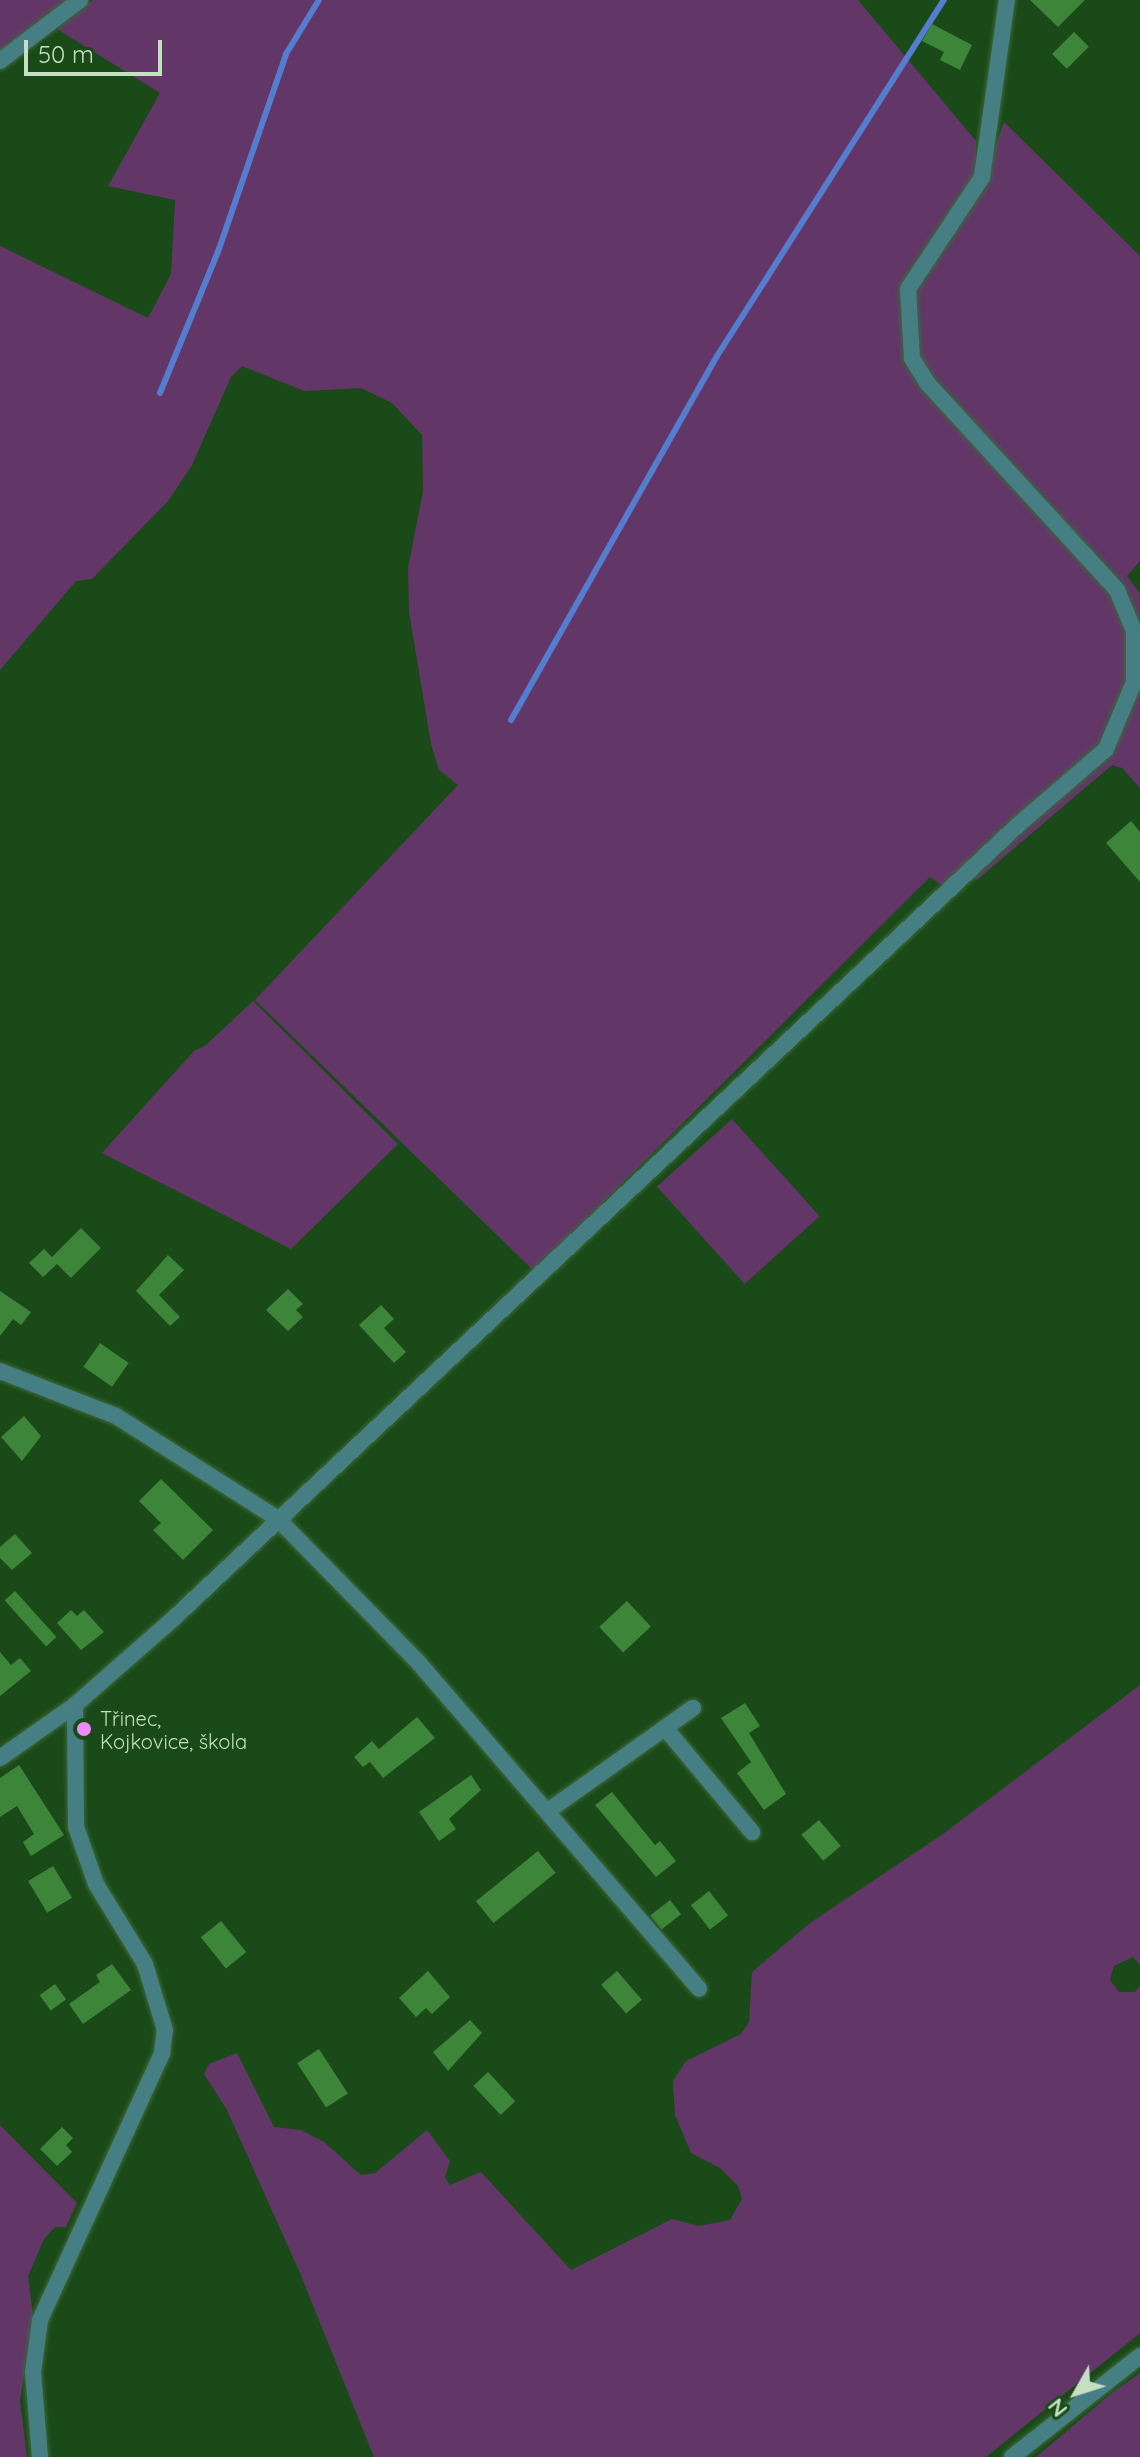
<!DOCTYPE html>
<html>
<head>
<meta charset="utf-8">
<style>
	body { margin:0 }
	#map { position:relative; width:1140px; height:2457px; overflow:hidden; background:#1a4a17; font-family:Quicksand,sans-serif }
	div>[style] { position:absolute }
	.green>* { inset:0; background:#623768; transform-origin:0 0 }
	.stream>* { height:6px; margin:-3px; padding:0 3px; transform-origin:3px; border-radius:3px; background:#547dcf }
	.building>* { inset:0; background:#3d8639; transform-origin:0 0 }
	.roads { filter:drop-shadow(0 0 2px #3c6839) drop-shadow(0 0 2px #3c6839) }
	.minor>* { height:16px; margin:-8px; padding:0 8px; transform-origin:8px; border-radius:8px; background:#467f83 }
	.dots>* { width:22px; height:22px; translate:-50% -50%; box-sizing:border-box; border:4px solid #1a4a17; border-radius:50% }
	span { translate:-50% -50%; white-space:nowrap; text-align:center; line-height:1.15; -webkit-text-stroke:6px #1a4a17; paint-order:stroke }
	.poi-label { font-size:20px; color:#c5dfc2 }
	.left { translate:0 -50%; text-align:left }
	.north { position:absolute; left:1036px; top:2353px; width:80px; height:80px; -webkit-text-stroke:6px #1a4a17; paint-order:stroke; rotate:231deg; font-size:22px; font-weight:700; line-height:32px; text-align:center; color:#c5dfc2 }
	.north::after { content:''; display:block; margin:auto; width:28px; height:36px; background:#c5dfc2; clip-path:polygon(50% 0,100% 100%,50% 72%,0 100%) }
	.scale { position:absolute; left:24px; top:40px; width:138px; height:36px; box-sizing:border-box; border:4px solid #c5dfc2; border-top:0; padding-left:10px; font-size:24px; line-height:28px; white-space:nowrap; color:#c5dfc2; -webkit-text-stroke:6px #1a4a17; paint-order:stroke }
</style>
</head>
<body>
<div id="map">
	<div class="green">
		<div style="clip-path:polygon(0 0,68px 0,0 53px)"></div>
		<div style="clip-path:polygon(93px 0,858px 0,976px 141px,975px 203px,1004px 122px,1140px 256px,1140px 561px,1127px 576px,1140px 594px,1140px 788px,1122px 768px,1112px 765px,977px 880px,962px 871px,945px 888px,930px 877px,534px 1271px,255px 1000px,458px 785px,439px 770px,431px 744px,409px 612px,408px 568px,423px 491px,422px 435px,392px 403px,361px 388px,304px 391px,242px 366px,231px 377px,192px 465px,168px 501px,92px 579px,76px 581px,0 670px,0 246px,148px 318px,171px 274px,175px 200px,108px 186px,160px 93px,57px 29px)"></div>
		<div style="clip-path:polygon(253px 1001px,398px 1144px,291px 1249px,102px 1153px,194px 1051px,205px 1046px)"></div>
		<div style="left:732px;top:1119px;width:131px;height:101px;rotate:48deg"></div>
		<div style="clip-path:polygon(1140px 1685px,1140px 1965px,1133px 1957px,1114px 1966px,1110px 1980px,1119px 1992px,1135px 1992px,1140px 1986px,1140px 2333px,986px 2457px,374px 2457px,300px 2273px,227px 2110px,204px 2074px,209px 2064px,237px 2053px,274px 2127px,301px 2130px,324px 2142px,361px 2175px,375px 2173px,427px 2130px,450px 2161px,445px 2177px,450px 2185px,481px 2172px,571px 2270px,672px 2219px,699px 2226px,730px 2220px,742px 2199px,738px 2186px,720px 2168px,691px 2153px,675px 2115px,673px 2081px,686px 2061px,741px 2034px,749px 2022px,752px 1972px,810px 1923px,943px 1834px)"></div>
		<div style="clip-path:polygon(0 2125px,77px 2203px,66px 2227px,55px 2227px,44px 2239px,28px 2276px,33px 2315px,20px 2401px,27px 2457px,0 2457px)"></div>
		<div style="clip-path:polygon(1140px 2373px,1140px 2457px,1036px 2457px,1113px 2392px)"></div>
	</div>
	<div class="stream">
		<div style="left:160px;top:393px;width:156px;rotate:-67.7deg"></div>
		<div style="left:219px;top:249px;width:206px;rotate:-71deg"></div>
		<div style="left:286px;top:54px;width:63px;rotate:-58.6deg"></div>
		<div style="left:511px;top:720px;width:418px;rotate:-60.5deg"></div>
		<div style="left:717px;top:356px;width:422px;rotate:-57.5deg"></div>
	</div>
	<div class="building">
		<div style="clip-path:polygon(1030px 0,1085px 0,1058px 27px)"></div>
		<div style="clip-path:polygon(932px 24px,972px 45px,960px 70px,940px 60px,944px 52px,922px 41px)"></div>
		<div style="left:1074px;top:32px;width:21px;height:31px;rotate:45deg"></div>
		<div style="clip-path:polygon(1131px 821px,1140px 832px,1140px 882px,1106px 843px)"></div>
		<div style="clip-path:polygon(81px 1228px,101px 1248px,71px 1278px,57px 1264px,43px 1277px,29px 1263px,44px 1249px,52px 1257px)"></div>
		<div style="clip-path:polygon(168px 1255px,184px 1270px,159px 1295px,180px 1317px,170px 1326px,136px 1291px)"></div>
		<div style="clip-path:polygon(288px 1289px,303px 1304px,296px 1310px,303px 1317px,288px 1331px,266px 1310px)"></div>
		<div style="clip-path:polygon(0 1291px,31px 1312px,21px 1325px,13px 1319px,0 1336px)"></div>
		<div style="clip-path:polygon(381px 1305px,394px 1319px,384px 1328px,406px 1352px,394px 1363px,359px 1325px)"></div>
		<div style="left:100px;top:1343px;width:35px;height:29px;rotate:35deg"></div>
		<div style="clip-path:polygon(24px 1416px,41px 1436px,22px 1461px,1px 1437px)"></div>
		<div style="clip-path:polygon(161px 1479px,213px 1530px,183px 1560px,153px 1530px,161px 1523px,139px 1501px)"></div>
		<div style="clip-path:polygon(15px 1534px,32px 1553px,12px 1570px,0 1558px,0 1547px)"></div>
		<div style="left:15px;top:1591px;width:62px;height:14px;rotate:48deg"></div>
		<div style="left:627px;top:1601px;width:35px;height:38px;rotate:47deg"></div>
		<div style="clip-path:polygon(71px 1610px,77px 1616px,84px 1610px,104px 1632px,81px 1650px,57px 1623px)"></div>
		<div style="clip-path:polygon(0 1652px,11px 1665px,20px 1658px,31px 1671px,0 1696px)"></div>
		<div style="clip-path:polygon(745px 1703px,760px 1726px,749px 1733px,786px 1794px,764px 1810px,737px 1773px,751px 1762px,721px 1718px)"></div>
		<div style="clip-path:polygon(417px 1717px,435px 1738px,383px 1778px,370px 1762px,363px 1767px,354px 1757px,372px 1741px,379px 1749px)"></div>
		<div style="clip-path:polygon(19px 1765px,64px 1835px,31px 1856px,23px 1842px,34px 1834px,17px 1806px,0 1817px,0 1778px)"></div>
		<div style="clip-path:polygon(471px 1775px,481px 1790px,449px 1819px,456px 1829px,439px 1841px,419px 1812px)"></div>
		<div style="clip-path:polygon(612px 1792px,655px 1845px,660px 1841px,676px 1861px,656px 1877px,595px 1805px)"></div>
		<div style="left:819px;top:1820px;width:34px;height:23px;rotate:50deg"></div>
		<div style="left:538px;top:1851px;width:28px;height:80px;rotate:51deg"></div>
		<div style="left:53px;top:1866px;width:37px;height:29px;rotate:59deg"></div>
		<div style="left:709px;top:1891px;width:31px;height:23px;rotate:52deg"></div>
		<div style="left:670px;top:1900px;width:18px;height:25px;rotate:52deg"></div>
		<div style="left:221px;top:1921px;width:40px;height:26px;rotate:51deg"></div>
		<div style="clip-path:polygon(112px 1964px,131px 1990px,83px 2024px,69px 2004px,100px 1982px,96px 1975px)"></div>
		<div style="clip-path:polygon(428px 1971px,450px 1997px,432px 2014px,426px 2008px,416px 2017px,399px 1998px)"></div>
		<div style="left:617px;top:1971px;width:38px;height:21px;rotate:49deg"></div>
		<div style="left:55px;top:1984px;width:19px;height:19px;rotate:54deg"></div>
		<div style="clip-path:polygon(470px 2020px,482px 2033px,448px 2071px,433px 2052px)"></div>
		<div style="left:319px;top:2049px;width:53px;height:26px;rotate:57deg"></div>
		<div style="left:488px;top:2072px;width:40px;height:20px;rotate:47deg"></div>
		<div style="clip-path:polygon(62px 2127px,73px 2138px,66px 2145px,72px 2152px,57px 2166px,40px 2149px)"></div>
	</div>
	<div class="roads">
		<div class="minor">
			<div style="left:0;top:61px;width:101px;rotate:-37.3deg"></div>
			<div style="left:0;top:1371px;width:124px;rotate:21.2deg"></div>
			<div style="left:116px;top:1416px;width:192px;rotate:32.4deg"></div>
			<div style="left:278px;top:1519px;width:200px;rotate:45.6deg"></div>
			<div style="left:418px;top:1662px;width:431px;rotate:49.3deg"></div>
			<div style="left:665px;top:1728px;width:136px;rotate:50.1deg"></div>
			<div style="left:0;top:1758px;width:92px;rotate:-35.2deg"></div>
			<div style="left:548px;top:1811px;width:178px;rotate:-35.4deg"></div>
			<div style="left:40px;top:2457px;width:85px;rotate:-94.7deg"></div>
			<div style="left:33px;top:2372px;width:52px;rotate:-82.3deg"></div>
			<div style="left:40px;top:2320px;width:294px;rotate:-65.4deg"></div>
			<div style="left:162px;top:2053px;width:23px;rotate:-83deg"></div>
			<div style="left:165px;top:2030px;width:69px;rotate:-106.9deg"></div>
			<div style="left:145px;top:1964px;width:94px;rotate:-121.5deg"></div>
			<div style="left:96px;top:1884px;width:60px;rotate:-109.3deg"></div>
			<div style="left:76px;top:1827px;width:122px;rotate:-90.5deg"></div>
			<div style="left:75px;top:1705px;width:130px;rotate:-41.3deg"></div>
			<div style="left:173px;top:1619px;width:1160px;rotate:-43.22deg"></div>
			<div style="left:1018px;top:825px;width:116px;rotate:-40.8deg"></div>
			<div style="left:1106px;top:749px;width:73px;rotate:-67.3deg"></div>
			<div style="left:1134px;top:682px;width:51px;rotate:-90deg"></div>
			<div style="left:1134px;top:631px;width:44px;rotate:-112.5deg"></div>
			<div style="left:1117px;top:590px;width:280px;rotate:-132.5deg"></div>
			<div style="left:928px;top:384px;width:31px;rotate:-122deg"></div>
			<div style="left:912px;top:358px;width:69px;rotate:-93.3deg"></div>
			<div style="left:908px;top:289px;width:134px;rotate:-56.5deg"></div>
			<div style="left:982px;top:177px;width:179px;rotate:-82deg"></div>
			<div style="left:1012px;top:2457px;width:163px;rotate:-38.3deg"></div>
		</div>
	</div>
	<div class="dots">
		<div style="left:84px;top:1729px;background:#ed8cfa"></div>
	</div>
	<div class="poi-label">
		<span class="left" style="left:100px;top:1730px">Třinec,<br>Kojkovice, škola</span>
	</div>
	<div class="north">N</div>
	<div class="scale">50 m</div>
</div>
</body>
</html>
